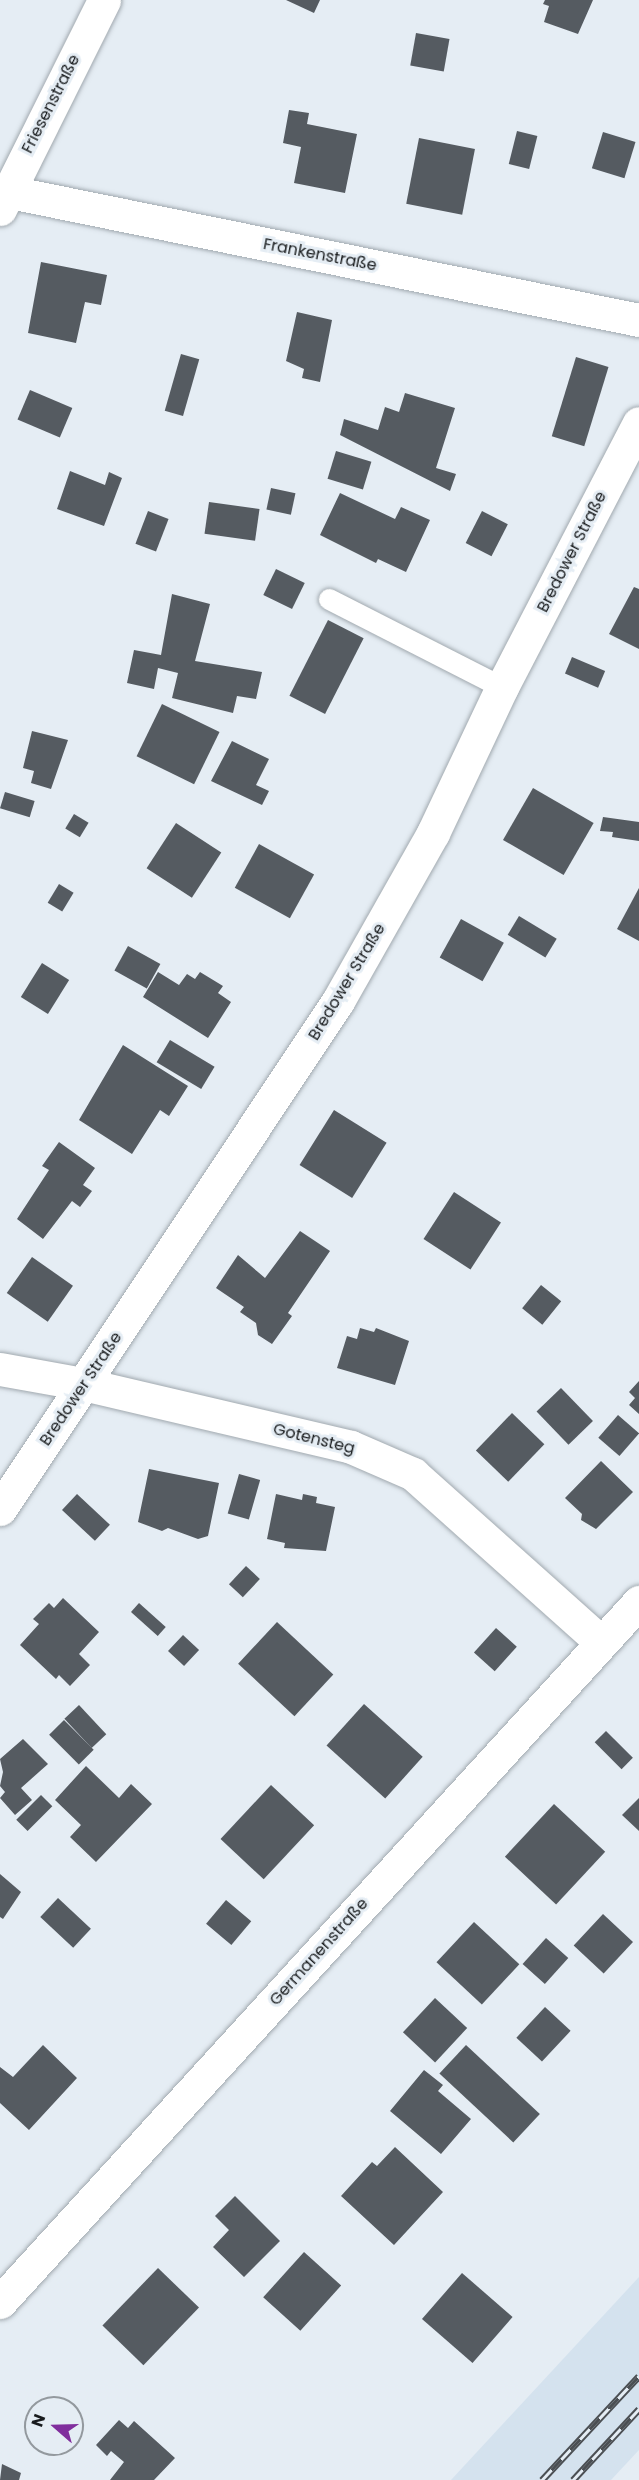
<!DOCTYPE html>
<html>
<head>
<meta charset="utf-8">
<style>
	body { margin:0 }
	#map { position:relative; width:639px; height:2480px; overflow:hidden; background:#e5edf4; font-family:Poppins,sans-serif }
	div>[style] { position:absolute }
	.built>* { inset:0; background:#d4e2ee }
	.building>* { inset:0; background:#555b61; transform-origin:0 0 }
	.roads { filter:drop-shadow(0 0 2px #a1a9af) drop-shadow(0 0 2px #a1a9af) }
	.service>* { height:21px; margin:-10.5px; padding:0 10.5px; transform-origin:10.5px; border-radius:10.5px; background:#fff }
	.minor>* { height:33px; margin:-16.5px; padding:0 16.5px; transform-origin:16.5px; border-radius:16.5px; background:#fff }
	.rail>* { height:7px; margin-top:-3.5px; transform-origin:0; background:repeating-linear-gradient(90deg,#e5edf4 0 14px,#4b4f53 0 28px); box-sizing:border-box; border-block:2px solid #4b4f53 }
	span { translate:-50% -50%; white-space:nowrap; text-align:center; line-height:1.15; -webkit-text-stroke:6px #e5edf4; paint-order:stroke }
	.street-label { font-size:16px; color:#181b1d }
	.north { position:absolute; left:24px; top:2396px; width:60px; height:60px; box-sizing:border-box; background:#e5edf4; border:2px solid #93999e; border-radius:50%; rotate:290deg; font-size:16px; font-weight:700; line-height:24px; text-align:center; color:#181b1d }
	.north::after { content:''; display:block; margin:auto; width:21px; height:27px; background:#802e9d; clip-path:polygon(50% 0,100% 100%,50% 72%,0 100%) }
</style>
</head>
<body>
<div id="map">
	<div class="built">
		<div style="clip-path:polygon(639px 2277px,639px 2450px,611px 2480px,451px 2480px)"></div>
	</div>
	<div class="building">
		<div style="clip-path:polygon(286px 0,320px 0,314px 13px)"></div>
		<div style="clip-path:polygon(545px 0,593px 0,578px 34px,544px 22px,549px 6px,543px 4px)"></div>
		<div style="left:416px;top:33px;width:34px;height:33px;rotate:10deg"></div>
		<div style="clip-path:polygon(289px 110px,309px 113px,307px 124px,357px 134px,345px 193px,294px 183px,301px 147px,283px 143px)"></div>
		<div style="left:517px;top:131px;width:21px;height:34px;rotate:14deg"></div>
		<div style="left:603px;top:132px;width:34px;height:38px;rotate:17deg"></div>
		<div style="left:419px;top:138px;width:57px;height:67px;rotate:11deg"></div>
		<div style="clip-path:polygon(41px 262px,107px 275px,101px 305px,85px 302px,76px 343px,28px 333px)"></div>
		<div style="clip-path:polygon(297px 312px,332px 320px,320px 382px,302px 378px,304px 369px,286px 361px)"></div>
		<div style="left:181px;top:354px;width:19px;height:59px;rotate:16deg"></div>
		<div style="left:576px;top:357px;width:34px;height:83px;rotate:17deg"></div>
		<div style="left:30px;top:390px;width:46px;height:32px;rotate:23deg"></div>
		<div style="clip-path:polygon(405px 393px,455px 408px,436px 468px,456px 474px,450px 491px,340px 435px,344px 419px,378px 430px,385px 407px,399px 412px)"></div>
		<div style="left:336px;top:451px;width:37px;height:29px;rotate:17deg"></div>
		<div style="clip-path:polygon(70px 471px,105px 485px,109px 472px,122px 478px,104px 526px,57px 509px)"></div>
		<div style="left:271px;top:488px;width:25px;height:22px;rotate:12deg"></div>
		<div style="clip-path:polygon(340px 493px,395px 519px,401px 507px,430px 520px,406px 572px,378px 559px,376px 563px,320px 535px)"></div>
		<div style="left:209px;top:502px;width:51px;height:32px;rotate:8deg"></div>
		<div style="left:148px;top:511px;width:22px;height:35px;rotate:21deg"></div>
		<div style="left:482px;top:511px;width:29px;height:36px;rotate:27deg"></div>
		<div style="left:276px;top:569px;width:32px;height:29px;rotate:26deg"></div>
		<div style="clip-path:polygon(634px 587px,639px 589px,639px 649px,609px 634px)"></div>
		<div style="clip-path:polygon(172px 594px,210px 604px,195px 661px,262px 672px,256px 699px,237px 696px,233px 713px,172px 698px,178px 673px,158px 668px,154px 689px,127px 683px,134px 650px,161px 655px)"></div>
		<div style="left:328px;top:620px;width:40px;height:85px;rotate:27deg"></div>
		<div style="left:572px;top:657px;width:36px;height:18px;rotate:23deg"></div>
		<div style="left:162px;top:704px;width:64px;height:58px;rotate:26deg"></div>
		<div style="clip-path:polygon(32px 731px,68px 740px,51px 789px,31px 783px,34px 771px,23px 768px)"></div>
		<div style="clip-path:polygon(232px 741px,269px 759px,256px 785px,269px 791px,262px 805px,211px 781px)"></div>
		<div style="left:533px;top:788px;width:70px;height:60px;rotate:30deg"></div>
		<div style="left:5px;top:792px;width:31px;height:17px;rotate:17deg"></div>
		<div style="left:74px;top:814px;width:17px;height:17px;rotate:31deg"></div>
		<div style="clip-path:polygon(603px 817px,639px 822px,639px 841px,612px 837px,613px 832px,600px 831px)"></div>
		<div style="left:176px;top:823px;width:54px;height:54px;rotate:33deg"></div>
		<div style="left:259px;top:844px;width:63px;height:50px;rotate:29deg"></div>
		<div style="left:59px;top:884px;width:17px;height:22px;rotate:31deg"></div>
		<div style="clip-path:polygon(639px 888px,639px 941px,617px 929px)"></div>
		<div style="left:519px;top:916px;width:44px;height:22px;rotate:31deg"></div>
		<div style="left:461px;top:919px;width:49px;height:44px;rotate:29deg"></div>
		<div style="left:128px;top:946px;width:37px;height:28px;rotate:29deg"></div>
		<div style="left:42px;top:963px;width:32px;height:40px;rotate:32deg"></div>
		<div style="clip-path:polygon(158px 972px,179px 985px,187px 974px,195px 979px,200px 972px,223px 986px,218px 993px,231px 1002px,208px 1038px,143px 997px)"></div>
		<div style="left:170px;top:1040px;width:52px;height:26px;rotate:31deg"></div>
		<div style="clip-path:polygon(123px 1045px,188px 1086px,169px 1116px,160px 1110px,132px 1154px,79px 1120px)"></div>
		<div style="left:334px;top:1110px;width:62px;height:65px;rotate:32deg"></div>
		<div style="clip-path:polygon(59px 1142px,95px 1168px,83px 1185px,92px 1191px,80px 1207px,72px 1201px,43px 1239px,17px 1219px,49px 1170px,42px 1166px)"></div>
		<div style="left:454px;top:1192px;width:56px;height:56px;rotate:33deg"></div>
		<div style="clip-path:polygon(300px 1231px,330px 1251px,288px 1313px,292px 1316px,272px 1344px,258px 1335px,256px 1323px,240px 1312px,244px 1307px,216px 1288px,238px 1255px,265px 1278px)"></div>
		<div style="left:32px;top:1257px;width:50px;height:44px;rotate:35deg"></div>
		<div style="left:541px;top:1285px;width:26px;height:30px;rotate:39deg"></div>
		<div style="clip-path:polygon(360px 1328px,374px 1332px,376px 1328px,409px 1341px,395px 1385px,337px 1368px,347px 1336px,357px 1339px)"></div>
		<div style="clip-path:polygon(639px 1381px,639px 1414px,629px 1405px,635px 1398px,629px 1392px)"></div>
		<div style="left:561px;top:1388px;width:46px;height:34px;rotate:46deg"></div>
		<div style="left:512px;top:1413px;width:45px;height:52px;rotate:44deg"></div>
		<div style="left:618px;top:1415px;width:28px;height:30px;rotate:41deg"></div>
		<div style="clip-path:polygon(601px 1461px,633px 1492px,596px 1529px,581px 1520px,582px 1514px,565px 1498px)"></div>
		<div style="clip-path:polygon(149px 1469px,219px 1483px,208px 1536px,198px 1539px,168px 1528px,162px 1531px,138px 1522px)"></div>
		<div style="left:239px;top:1474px;width:22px;height:41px;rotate:16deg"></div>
		<div style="left:77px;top:1494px;width:45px;height:22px;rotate:43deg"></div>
		<div style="clip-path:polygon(276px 1494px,302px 1500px,303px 1494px,317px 1497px,316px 1503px,335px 1507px,326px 1551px,284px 1548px,285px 1543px,267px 1539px)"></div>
		<div style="left:246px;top:1566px;width:19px;height:25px;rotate:43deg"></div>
		<div style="clip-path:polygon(63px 1598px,99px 1632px,79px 1654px,90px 1665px,70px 1686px,59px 1675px,56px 1679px,20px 1645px,39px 1624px,33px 1619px,49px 1603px,54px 1608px)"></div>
		<div style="left:139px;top:1603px;width:36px;height:12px;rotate:42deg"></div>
		<div style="left:277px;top:1622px;width:77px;height:57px;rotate:43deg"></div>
		<div style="left:496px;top:1628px;width:28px;height:33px;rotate:42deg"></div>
		<div style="left:183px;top:1635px;width:22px;height:22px;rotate:43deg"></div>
		<div style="left:364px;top:1704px;width:79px;height:56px;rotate:42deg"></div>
		<div style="left:79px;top:1705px;width:40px;height:20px;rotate:47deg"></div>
		<div style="left:64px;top:1720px;width:42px;height:21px;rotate:45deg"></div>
		<div style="left:606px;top:1731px;width:38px;height:16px;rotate:45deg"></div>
		<div style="clip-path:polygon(23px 1739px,48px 1764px,21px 1788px,32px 1800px,15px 1815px,0 1798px,5px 1792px,0 1786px,3px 1772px,0 1759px)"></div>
		<div style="clip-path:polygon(86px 1766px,119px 1798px,131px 1784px,152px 1804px,96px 1862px,70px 1837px,81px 1825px,55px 1800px)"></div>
		<div style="left:271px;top:1785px;width:59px;height:74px;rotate:43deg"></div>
		<div style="left:41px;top:1795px;width:16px;height:35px;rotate:45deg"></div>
		<div style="clip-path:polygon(639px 1798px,639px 1831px,622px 1815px)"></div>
		<div style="left:554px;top:1804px;width:70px;height:72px;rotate:43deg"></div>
		<div style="clip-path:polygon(0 1874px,21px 1892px,3px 1919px,0 1917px)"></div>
		<div style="left:58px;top:1898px;width:45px;height:26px;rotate:43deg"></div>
		<div style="left:226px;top:1900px;width:33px;height:31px;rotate:40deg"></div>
		<div style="left:603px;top:1914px;width:41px;height:43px;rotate:43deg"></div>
		<div style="left:474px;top:1922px;width:62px;height:55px;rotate:43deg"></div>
		<div style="left:546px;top:1938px;width:30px;height:35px;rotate:42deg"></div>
		<div style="left:435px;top:1998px;width:44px;height:47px;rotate:43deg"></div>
		<div style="left:545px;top:2007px;width:35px;height:42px;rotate:43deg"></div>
		<div style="clip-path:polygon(43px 2045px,77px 2078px,29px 2130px,0 2103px,0 2067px,13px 2077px)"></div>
		<div style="left:466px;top:2045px;width:101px;height:39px;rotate:43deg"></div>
		<div style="clip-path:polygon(424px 2070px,443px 2085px,438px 2091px,471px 2119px,441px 2154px,390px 2111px)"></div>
		<div style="clip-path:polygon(395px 2147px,443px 2192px,394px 2245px,341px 2196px,372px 2162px,377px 2166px)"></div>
		<div style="clip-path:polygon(235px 2196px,280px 2241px,244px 2277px,213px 2247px,229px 2230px,215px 2216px)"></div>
		<div style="left:304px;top:2252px;width:50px;height:61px;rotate:42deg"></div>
		<div style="left:158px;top:2268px;width:57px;height:80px;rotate:44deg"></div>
		<div style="left:462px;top:2273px;width:67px;height:61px;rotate:41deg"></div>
		<div style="clip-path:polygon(119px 2420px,128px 2428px,134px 2421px,175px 2458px,154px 2480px,110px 2480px,124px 2462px,111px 2451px,107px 2456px,96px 2445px)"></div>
		<div style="clip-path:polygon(2px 2464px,21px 2473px,19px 2480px,0 2480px)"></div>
	</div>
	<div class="roads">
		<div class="service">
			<div style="left:329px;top:599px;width:194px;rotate:27deg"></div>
		</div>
		<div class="minor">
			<div style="left:0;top:190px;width:652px;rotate:11.5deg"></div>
			<div style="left:0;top:209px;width:233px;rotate:-63.5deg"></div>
			<div style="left:0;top:1369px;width:84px;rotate:10.2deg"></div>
			<div style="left:83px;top:1384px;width:275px;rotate:13.2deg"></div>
			<div style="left:351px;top:1447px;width:68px;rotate:23.5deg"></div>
			<div style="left:413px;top:1474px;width:252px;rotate:41.8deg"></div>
			<div style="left:0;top:1509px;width:610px;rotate:-56.36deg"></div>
			<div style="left:338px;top:1001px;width:193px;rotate:-60.5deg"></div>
			<div style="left:433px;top:833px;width:161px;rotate:-64.7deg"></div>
			<div style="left:502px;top:687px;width:297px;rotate:-62.6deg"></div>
			<div style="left:0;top:2302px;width:948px;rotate:-47.61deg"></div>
		</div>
	</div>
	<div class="rail">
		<div style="left:542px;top:2480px;width:142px;rotate:-47deg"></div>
		<div style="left:573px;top:2480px;width:97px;rotate:-47.1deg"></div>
	</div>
	<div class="street-label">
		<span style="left:51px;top:104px;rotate:-63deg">Friesenstraße</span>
		<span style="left:320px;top:255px;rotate:11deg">Frankenstraße</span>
		<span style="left:572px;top:552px;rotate:-63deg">Bredower Straße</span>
		<span style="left:347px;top:982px;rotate:-59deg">Bredower Straße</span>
		<span style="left:81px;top:1389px;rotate:-56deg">Bredower Straße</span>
		<span style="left:314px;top:1439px;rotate:14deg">Gotensteg</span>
		<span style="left:319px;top:1952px;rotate:-48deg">Germanenstraße</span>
	</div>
	<div class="north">N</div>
</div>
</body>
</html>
